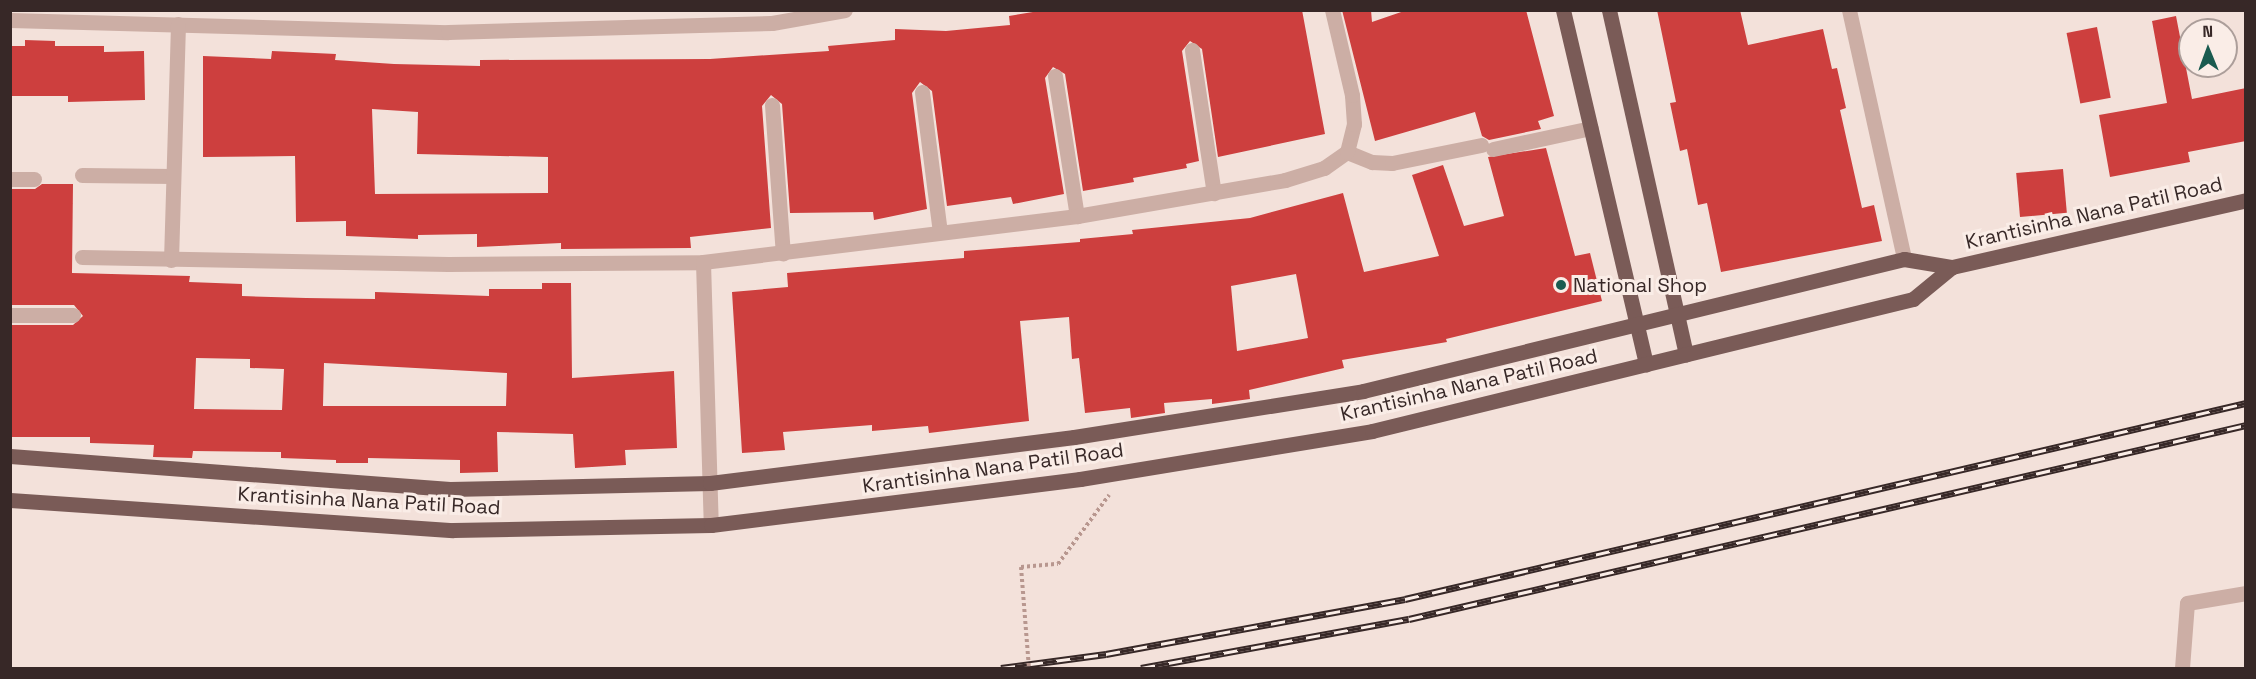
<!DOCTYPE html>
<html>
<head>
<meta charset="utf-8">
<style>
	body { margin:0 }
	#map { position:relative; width:2256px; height:679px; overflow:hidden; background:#f3e1da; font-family:"Space Grotesk",sans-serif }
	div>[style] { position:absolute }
	.building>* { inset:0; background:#cd3f3e; transform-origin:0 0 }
	.path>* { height:4px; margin-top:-2px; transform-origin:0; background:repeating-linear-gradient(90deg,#b8978f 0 3px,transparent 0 6px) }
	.minor>* { height:15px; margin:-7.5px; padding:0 7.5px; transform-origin:7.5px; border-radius:7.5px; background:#ccaea5 }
	.major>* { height:15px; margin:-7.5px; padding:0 7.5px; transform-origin:7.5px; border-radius:7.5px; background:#7a5b57 }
	.rail>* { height:7px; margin-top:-3.5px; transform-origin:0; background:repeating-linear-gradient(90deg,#faede7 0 14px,#372827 0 28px); box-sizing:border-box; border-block:2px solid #372827 }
	.path-bridge>* { height:4px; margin-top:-2px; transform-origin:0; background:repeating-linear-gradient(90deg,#b8978f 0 3px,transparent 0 6px) }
	.dots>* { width:16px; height:16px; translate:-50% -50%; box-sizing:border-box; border:3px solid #faede7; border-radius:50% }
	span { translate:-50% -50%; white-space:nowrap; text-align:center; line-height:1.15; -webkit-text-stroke:6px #faede7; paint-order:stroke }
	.street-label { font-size:20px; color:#372827 }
	.poi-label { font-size:20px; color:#372827 }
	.left { translate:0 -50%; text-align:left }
	.frame { position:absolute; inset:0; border:12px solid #372827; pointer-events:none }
	.north { position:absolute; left:2178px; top:18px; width:60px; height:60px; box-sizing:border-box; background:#faede7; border:2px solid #ac9e9a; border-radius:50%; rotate:359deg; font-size:16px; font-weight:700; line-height:24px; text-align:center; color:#372827 }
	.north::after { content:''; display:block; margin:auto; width:21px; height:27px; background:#1a5b50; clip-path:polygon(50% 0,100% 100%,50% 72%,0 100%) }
</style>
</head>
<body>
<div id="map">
	<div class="building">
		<div style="clip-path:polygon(evenodd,1045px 10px,1302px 10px,1325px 134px,1218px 157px,1202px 49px,1190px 41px,1182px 51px,1199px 161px,1186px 164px,1187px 168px,1133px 178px,1134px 182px,1083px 191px,1065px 74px,1053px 67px,1045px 78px,1064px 194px,1013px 204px,1011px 197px,947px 206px,932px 91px,920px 82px,912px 93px,927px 209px,874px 220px,873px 212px,790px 213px,782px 104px,771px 95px,762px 106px,771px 228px,690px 237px,691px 248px,561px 249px,561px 243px,477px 247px,477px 234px,418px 235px,418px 239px,346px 236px,346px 221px,296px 222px,295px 156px,203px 157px,203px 56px,271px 59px,272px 51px,336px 54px,335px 60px,394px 64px,480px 66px,480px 60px,710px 59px,829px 51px,828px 46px,895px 40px,895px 29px,946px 31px,1010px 25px,1009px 16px,1045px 10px,372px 109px,418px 112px,417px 154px,548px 157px,548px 193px,375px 194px,372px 109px)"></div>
		<div style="clip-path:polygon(1342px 10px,1371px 10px,1372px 22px,1407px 10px,1526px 10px,1554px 116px,1538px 121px,1541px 129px,1489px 140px,1482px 136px,1475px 112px,1375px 141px)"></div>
		<div style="clip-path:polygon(1657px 10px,1740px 10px,1748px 45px,1823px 29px,1832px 69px,1837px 68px,1846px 108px,1840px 110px,1862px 208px,1874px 205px,1882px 241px,1721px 272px,1707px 203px,1698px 205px,1687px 149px,1680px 151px,1670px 103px,1676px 102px)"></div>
		<div style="clip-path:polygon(2176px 16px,2192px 99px,2246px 88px,2246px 141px,2188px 152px,2190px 162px,2110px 177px,2099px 115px,2167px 103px,2152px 21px)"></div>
		<div style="left:2097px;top:27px;width:72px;height:31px;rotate:79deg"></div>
		<div style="clip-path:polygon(25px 40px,55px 41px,55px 46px,104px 46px,104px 52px,144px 51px,145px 100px,68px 102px,68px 96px,10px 96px,10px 46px,25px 46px)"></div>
		<div style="clip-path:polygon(evenodd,1546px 148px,1575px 256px,1590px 253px,1602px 301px,1446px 339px,1447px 342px,1342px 360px,1344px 368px,1249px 390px,1250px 399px,1212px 404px,1212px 399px,1164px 403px,1165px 413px,1131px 418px,1130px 408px,1085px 413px,1079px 358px,1072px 359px,1069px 317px,1020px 321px,1029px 421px,929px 433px,928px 426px,872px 431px,872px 425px,783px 432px,785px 450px,742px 453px,732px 292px,788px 287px,787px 273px,964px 258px,964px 251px,1080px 242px,1080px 239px,1133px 234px,1132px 230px,1250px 218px,1343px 193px,1364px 272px,1439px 256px,1412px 175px,1443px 165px,1464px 226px,1504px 216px,1488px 157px,1546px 148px,1296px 274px,1308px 338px,1237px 351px,1231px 286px,1296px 274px)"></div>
		<div style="left:2063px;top:169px;width:44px;height:47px;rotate:85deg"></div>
		<div style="clip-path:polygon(evenodd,42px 184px,73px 184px,72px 273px,190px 276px,189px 282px,242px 284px,242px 296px,306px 298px,375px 299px,375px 292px,489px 296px,489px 289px,542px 289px,542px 283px,571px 283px,572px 378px,674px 371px,677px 448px,625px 450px,626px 465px,575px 468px,573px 434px,497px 432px,498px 472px,460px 473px,460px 460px,368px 458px,368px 463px,336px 463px,336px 460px,281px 458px,281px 452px,193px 451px,192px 458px,153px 457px,154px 445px,90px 443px,90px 437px,10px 437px,10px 325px,73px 325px,83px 316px,74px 305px,10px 305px,10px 189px,35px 189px,42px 184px,196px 358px,250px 359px,250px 368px,284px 369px,282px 410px,194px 409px,196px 358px,42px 184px,324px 363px,507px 373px,506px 406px,323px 406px,324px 363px)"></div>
	</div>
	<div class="path">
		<div style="left:1021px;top:567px;width:37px;rotate:-5deg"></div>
		<div style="left:1058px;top:564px;width:86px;rotate:-53.5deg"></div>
	</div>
	<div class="minor">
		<div style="left:1849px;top:10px;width:255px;rotate:77.5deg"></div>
		<div style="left:10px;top:20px;width:438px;rotate:1.6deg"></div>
		<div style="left:448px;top:32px;width:324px;rotate:-1.6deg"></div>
		<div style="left:772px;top:23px;width:74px;rotate:-10.1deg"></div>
		<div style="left:1192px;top:50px;width:145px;rotate:81.3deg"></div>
		<div style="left:1055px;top:76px;width:142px;rotate:81.1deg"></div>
		<div style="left:922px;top:92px;width:141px;rotate:82.7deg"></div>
		<div style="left:772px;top:105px;width:149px;rotate:85.8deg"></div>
		<div style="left:1493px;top:149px;width:100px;rotate:-12.1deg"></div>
		<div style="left:1347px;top:152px;width:27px;rotate:22deg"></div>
		<div style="left:1372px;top:162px;width:20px;rotate:3deg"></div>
		<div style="left:1392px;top:163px;width:91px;rotate:-11.4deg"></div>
		<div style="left:82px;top:175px;width:91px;rotate:0.6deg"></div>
		<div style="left:10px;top:179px;width:24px"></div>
		<div style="left:82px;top:257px;width:366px;rotate:1.1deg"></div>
		<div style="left:448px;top:264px;width:255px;rotate:-0.4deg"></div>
		<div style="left:703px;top:262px;width:377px;rotate:-7deg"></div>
		<div style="left:1077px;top:216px;width:211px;rotate:-9.8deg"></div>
		<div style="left:1285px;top:180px;width:41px;rotate:-17.1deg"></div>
		<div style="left:1324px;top:168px;width:28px;rotate:-35deg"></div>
		<div style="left:1347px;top:152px;width:29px;rotate:-76deg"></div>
		<div style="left:1354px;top:124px;width:29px;rotate:-94deg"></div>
		<div style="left:1352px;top:95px;width:87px;rotate:-103.2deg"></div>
		<div style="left:171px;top:260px;width:236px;rotate:-88.3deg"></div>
		<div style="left:703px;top:262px;width:263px;rotate:88.3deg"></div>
		<div style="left:10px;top:315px;width:63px"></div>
		<div style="left:2182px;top:668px;width:65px;rotate:-85.6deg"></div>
		<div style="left:2187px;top:603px;width:60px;rotate:-9.6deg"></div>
	</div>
	<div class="major">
		<div style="left:1563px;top:10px;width:364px;rotate:76.8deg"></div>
		<div style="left:1609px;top:10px;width:353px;rotate:77.4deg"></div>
		<div style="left:10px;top:456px;width:441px;rotate:4.3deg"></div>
		<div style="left:450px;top:489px;width:260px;rotate:-1.3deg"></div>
		<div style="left:710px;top:483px;width:367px;rotate:-7.2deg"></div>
		<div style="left:1074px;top:437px;width:293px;rotate:-9deg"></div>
		<div style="left:1363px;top:391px;width:557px;rotate:-13.71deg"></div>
		<div style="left:1904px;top:259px;width:49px;rotate:9.5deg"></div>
		<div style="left:1952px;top:267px;width:302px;rotate:-12.8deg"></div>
		<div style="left:10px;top:500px;width:444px;rotate:3.9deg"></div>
		<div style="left:453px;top:530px;width:258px;rotate:-1.1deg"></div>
		<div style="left:711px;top:525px;width:372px;rotate:-7.1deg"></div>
		<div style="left:1080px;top:479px;width:296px;rotate:-9.3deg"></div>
		<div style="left:1372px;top:431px;width:557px;rotate:-13.71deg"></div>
		<div style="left:1913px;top:299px;width:50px;rotate:-39.4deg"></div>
	</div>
	<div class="rail">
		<div style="left:1001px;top:668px;width:106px;rotate:-7.6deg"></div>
		<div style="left:1106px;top:654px;width:304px;rotate:-10.4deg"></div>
		<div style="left:1405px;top:599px;width:864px;rotate:-13.12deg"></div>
		<div style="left:1141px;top:668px;width:272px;rotate:-10.4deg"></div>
		<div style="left:1409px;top:619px;width:859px;rotate:-13.05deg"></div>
	</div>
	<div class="path-bridge">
		<div style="left:1021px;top:567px;width:101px;rotate:85.5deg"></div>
	</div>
	<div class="dots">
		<div style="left:1561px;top:285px;background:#1a5b50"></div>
	</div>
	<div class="street-label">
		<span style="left:2094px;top:213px;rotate:-13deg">Krantisinha Nana Patil Road</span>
		<span style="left:1469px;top:385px;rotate:-13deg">Krantisinha Nana Patil Road</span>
		<span style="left:993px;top:468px;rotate:-8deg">Krantisinha Nana Patil Road</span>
		<span style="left:369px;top:501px;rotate:3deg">Krantisinha Nana Patil Road</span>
	</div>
	<div class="poi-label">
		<span class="left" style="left:1573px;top:285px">National Shop</span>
	</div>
	<div class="frame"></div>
	<div class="north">N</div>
</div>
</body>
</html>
